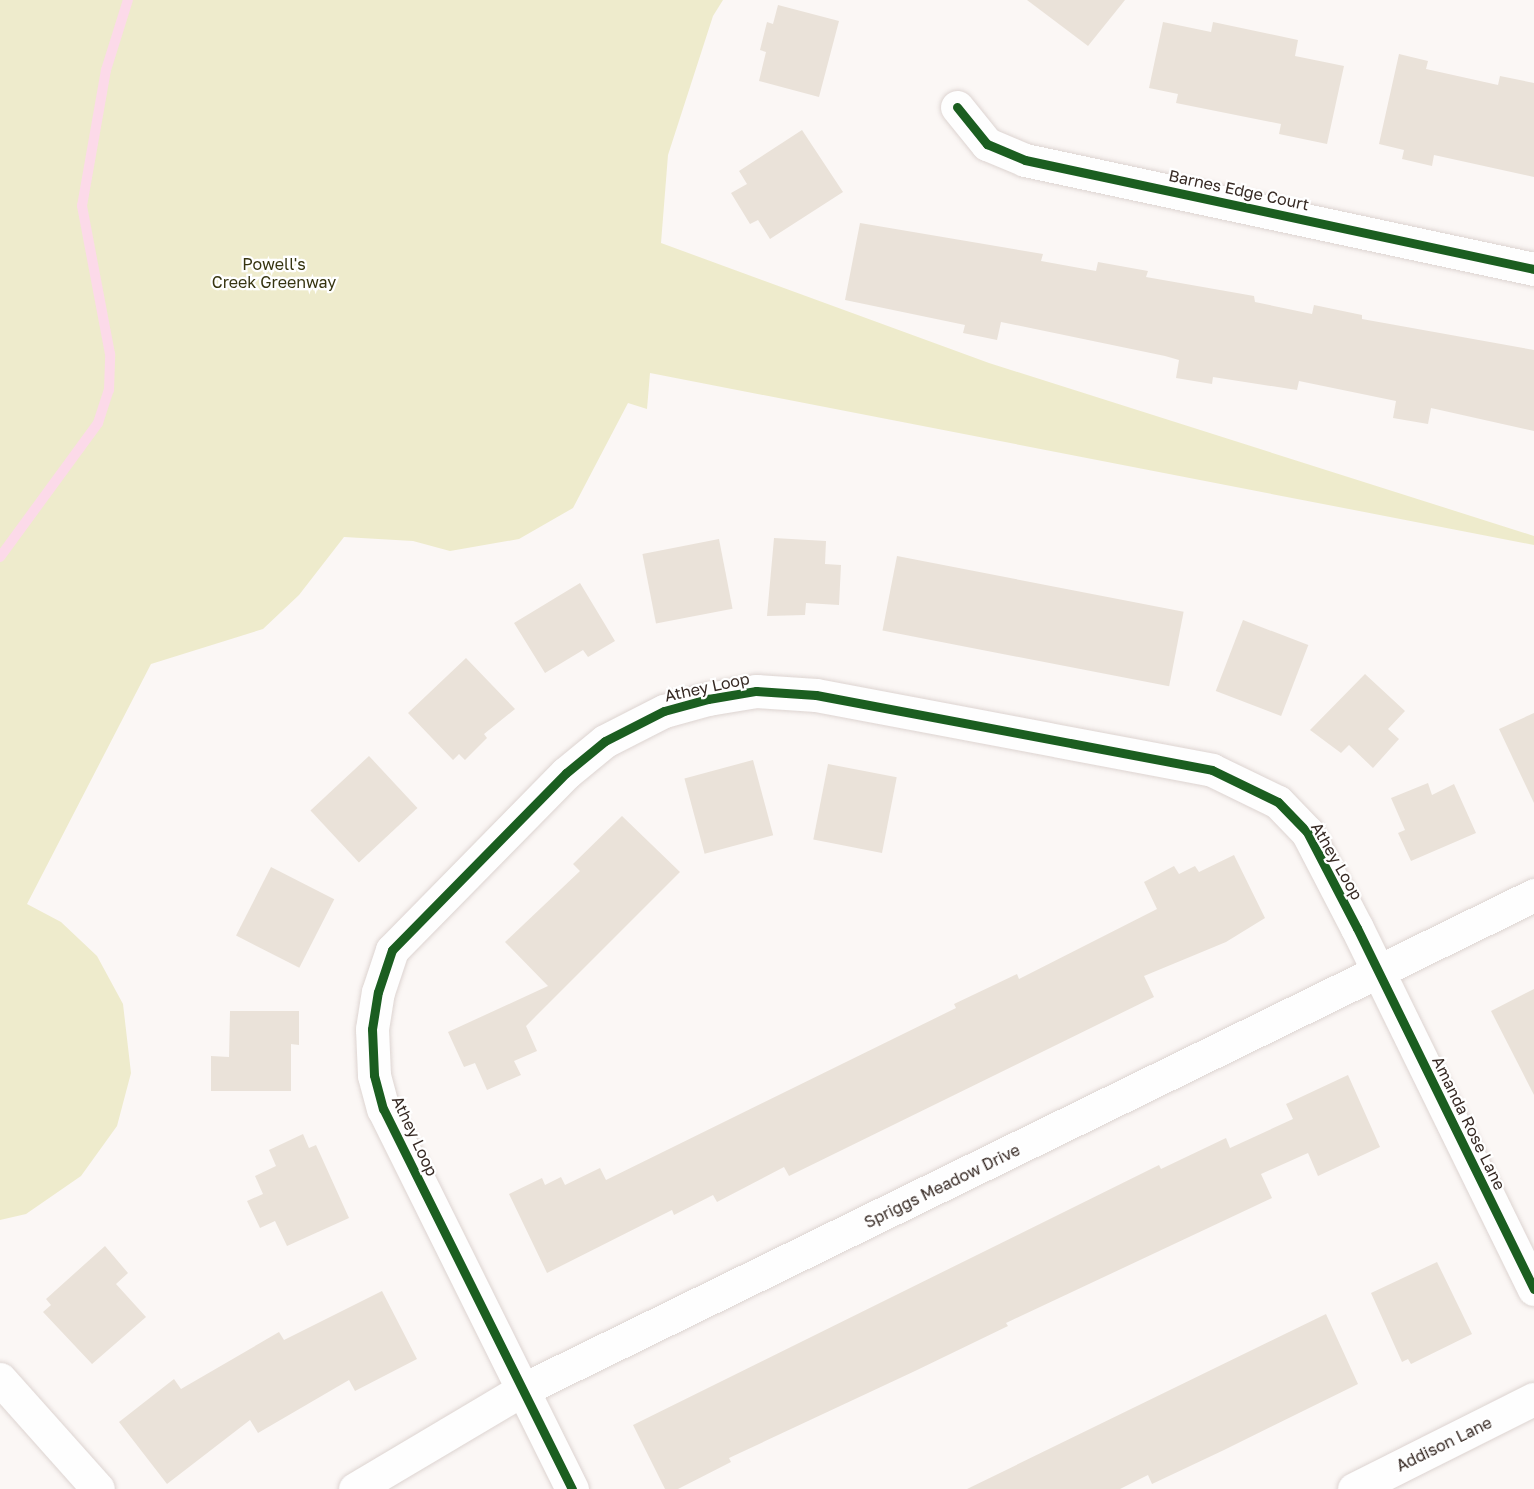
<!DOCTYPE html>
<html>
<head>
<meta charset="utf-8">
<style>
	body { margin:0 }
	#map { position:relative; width:1534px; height:1489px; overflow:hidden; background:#fbf7f5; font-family:"Golos Text",sans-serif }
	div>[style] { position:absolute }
	.green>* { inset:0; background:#eeebcc }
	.stream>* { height:10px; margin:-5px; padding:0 5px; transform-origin:5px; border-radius:5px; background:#fcdae9 }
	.building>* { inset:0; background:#eae2d9; transform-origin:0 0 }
	.roads { filter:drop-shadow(0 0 2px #ddd4d1) drop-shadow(0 0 2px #ddd4d1) }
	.minor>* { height:33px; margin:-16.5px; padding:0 16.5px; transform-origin:16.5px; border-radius:16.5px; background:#fefefe }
	.cycleway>* { height:9px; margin:-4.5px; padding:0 4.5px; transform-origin:4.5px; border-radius:4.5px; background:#1b5e20 }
	span { translate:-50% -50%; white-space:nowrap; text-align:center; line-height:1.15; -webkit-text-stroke:4.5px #fff; paint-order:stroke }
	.street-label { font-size:16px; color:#362923 }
	.park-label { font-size:16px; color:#363410 }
</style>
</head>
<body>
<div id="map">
	<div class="green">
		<div style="clip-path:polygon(0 0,723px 0,713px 16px,668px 155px,661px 243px,989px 363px,1534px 536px,1534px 545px,650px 373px,647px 409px,628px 403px,573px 508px,519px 539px,450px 551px,413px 541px,344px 537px,299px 595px,263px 629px,151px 664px,27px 904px,61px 922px,97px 956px,123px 1004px,131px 1073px,117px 1126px,81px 1176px,26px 1214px,0 1220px)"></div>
	</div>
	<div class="stream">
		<div style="left:0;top:557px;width:166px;rotate:-53.8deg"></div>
		<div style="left:98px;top:423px;width:35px;rotate:-72deg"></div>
		<div style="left:109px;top:390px;width:36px;rotate:-88deg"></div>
		<div style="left:110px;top:354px;width:151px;rotate:-100.7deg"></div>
		<div style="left:82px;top:206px;width:138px;rotate:-80deg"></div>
		<div style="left:106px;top:70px;width:73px;rotate:-72.6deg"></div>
	</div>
	<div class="building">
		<div style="clip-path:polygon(1027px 0,1125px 0,1088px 46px)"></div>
		<div style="clip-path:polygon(778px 5px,839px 21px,819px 97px,759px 81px,766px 52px,760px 50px,767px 22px,773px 24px)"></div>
		<div style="clip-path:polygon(1163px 22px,1211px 32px,1213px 22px,1298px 40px,1295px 56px,1344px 66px,1327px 144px,1279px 134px,1281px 124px,1176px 103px,1178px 94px,1149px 88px)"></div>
		<div style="clip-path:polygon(1399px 54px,1428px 61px,1426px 69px,1498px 85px,1500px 76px,1534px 83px,1534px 177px,1434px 155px,1432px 166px,1402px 159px,1404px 150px,1379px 144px)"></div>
		<div style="clip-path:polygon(802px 130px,843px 192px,770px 239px,758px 220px,750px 224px,731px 193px,747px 184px,739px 171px)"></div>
		<div style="clip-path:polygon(860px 223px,1043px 254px,1041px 261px,1096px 271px,1098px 262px,1148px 271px,1146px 277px,1254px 296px,1255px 302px,1312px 314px,1314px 305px,1362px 315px,1362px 319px,1534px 350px,1534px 431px,1431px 408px,1428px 424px,1393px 418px,1396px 401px,1299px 381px,1297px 390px,1213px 377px,1212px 384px,1176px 378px,1179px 360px,1165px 356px,1001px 322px,997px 340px,963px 333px,965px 325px,845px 300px)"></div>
		<div style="clip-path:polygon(774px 538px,826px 541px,825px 564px,841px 565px,839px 605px,806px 603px,805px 615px,767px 616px)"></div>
		<div style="left:719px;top:539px;width:71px;height:78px;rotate:79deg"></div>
		<div style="left:897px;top:556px;width:292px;height:76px;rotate:11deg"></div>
		<div style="clip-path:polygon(580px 583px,615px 641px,588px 657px,583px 650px,545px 673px,514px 623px)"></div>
		<div style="left:1243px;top:620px;width:70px;height:76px;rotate:21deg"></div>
		<div style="clip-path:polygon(466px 658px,515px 709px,484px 734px,487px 738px,465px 760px,459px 754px,453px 760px,408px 713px)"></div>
		<div style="clip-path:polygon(1365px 674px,1405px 711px,1388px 729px,1399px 739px,1373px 768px,1349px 745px,1341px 753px,1310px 730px)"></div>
		<div style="clip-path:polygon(1534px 713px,1534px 803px,1499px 729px)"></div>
		<div style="left:369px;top:756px;width:71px;height:80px;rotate:47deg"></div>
		<div style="left:753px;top:760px;width:78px;height:71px;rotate:75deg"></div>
		<div style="left:828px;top:764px;width:70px;height:77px;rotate:11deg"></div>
		<div style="clip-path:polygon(1428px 783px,1432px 795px,1454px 784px,1476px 833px,1411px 861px,1398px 833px,1405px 830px,1391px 798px)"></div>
		<div style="clip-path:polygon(622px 816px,680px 872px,526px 1026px,537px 1051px,514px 1061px,521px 1075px,487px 1090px,475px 1063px,464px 1067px,448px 1032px,548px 986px,505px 942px,580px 871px,573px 864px)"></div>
		<div style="clip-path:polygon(1234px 855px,1265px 918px,1226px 942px,1144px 976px,1154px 997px,789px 1176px,784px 1167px,717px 1202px,713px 1195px,674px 1215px,672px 1210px,547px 1273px,509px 1194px,542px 1178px,545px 1185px,561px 1177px,565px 1185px,600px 1168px,606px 1180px,956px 1008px,954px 1004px,1017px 974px,1019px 979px,1157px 909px,1144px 882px,1174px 866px,1179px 874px,1195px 866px,1199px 872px)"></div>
		<div style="left:271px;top:867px;width:71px;height:77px;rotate:27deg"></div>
		<div style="clip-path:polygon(1534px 989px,1534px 1095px,1491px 1011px)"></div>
		<div style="clip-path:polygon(230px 1011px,299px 1011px,299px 1045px,291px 1044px,291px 1091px,211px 1091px,211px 1056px,229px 1057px)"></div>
		<div style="clip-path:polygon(1348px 1075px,1380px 1147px,1318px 1176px,1308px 1153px,1261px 1174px,1272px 1198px,1006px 1323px,1008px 1326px,915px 1371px,729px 1458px,731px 1462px,678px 1489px,665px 1489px,633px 1425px,1159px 1165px,1161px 1169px,1226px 1138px,1230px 1148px,1293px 1119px,1286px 1104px)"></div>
		<div style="clip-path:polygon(303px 1134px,309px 1148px,316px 1145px,349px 1218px,287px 1246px,275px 1221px,260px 1228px,247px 1201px,263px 1194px,255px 1176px,276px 1166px,269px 1150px)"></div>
		<div style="clip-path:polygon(105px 1246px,128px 1273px,116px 1284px,146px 1317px,92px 1364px,43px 1312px,51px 1305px,46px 1299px)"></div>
		<div style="clip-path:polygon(1437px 1262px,1472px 1334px,1411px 1364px,1408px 1359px,1402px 1362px,1371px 1293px)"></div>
		<div style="clip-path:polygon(382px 1291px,417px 1359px,355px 1391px,349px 1380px,258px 1433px,250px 1420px,167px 1484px,119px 1422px,174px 1379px,181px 1389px,279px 1332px,284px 1340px)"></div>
		<div style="clip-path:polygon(1326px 1314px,1358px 1384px,1224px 1450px,1152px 1484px,1148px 1475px,1120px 1489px,967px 1489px)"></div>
	</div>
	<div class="roads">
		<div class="minor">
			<div style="left:957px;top:107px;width:48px;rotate:51deg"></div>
			<div style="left:987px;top:144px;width:41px;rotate:22.8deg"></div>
			<div style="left:1025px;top:160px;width:521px;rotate:12.09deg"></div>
			<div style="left:0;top:1379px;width:147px;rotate:48.3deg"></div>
			<div style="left:355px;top:1489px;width:194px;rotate:-30.7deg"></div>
			<div style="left:522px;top:1390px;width:1127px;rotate:-26.06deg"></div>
			<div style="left:572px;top:1489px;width:424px;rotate:-116.4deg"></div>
			<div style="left:383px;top:1109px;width:35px;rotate:-105deg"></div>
			<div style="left:374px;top:1075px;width:46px;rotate:-92.5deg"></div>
			<div style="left:372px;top:1029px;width:37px;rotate:-81deg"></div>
			<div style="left:378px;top:992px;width:44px;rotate:-71.6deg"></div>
			<div style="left:392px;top:950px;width:248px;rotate:-45.5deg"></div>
			<div style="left:566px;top:773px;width:50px;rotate:-39.4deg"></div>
			<div style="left:605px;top:741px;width:66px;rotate:-27deg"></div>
			<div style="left:664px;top:711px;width:46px;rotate:-15.3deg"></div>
			<div style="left:708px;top:699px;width:49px;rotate:-9.5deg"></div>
			<div style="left:756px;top:691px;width:60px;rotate:3.8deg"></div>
			<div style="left:816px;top:695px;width:403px;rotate:10.7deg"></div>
			<div style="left:1212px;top:770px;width:73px;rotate:25.9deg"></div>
			<div style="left:1278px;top:802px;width:42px;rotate:46deg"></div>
			<div style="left:1307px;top:832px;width:108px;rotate:62.5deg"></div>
			<div style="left:1357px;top:928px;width:402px;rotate:63.9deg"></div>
			<div style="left:1354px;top:1489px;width:201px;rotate:-26.6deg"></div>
		</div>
	</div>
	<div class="cycleway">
		<div style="left:957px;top:107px;width:48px;rotate:51deg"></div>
		<div style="left:987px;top:144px;width:41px;rotate:22.8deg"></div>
		<div style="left:1025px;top:160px;width:521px;rotate:12.09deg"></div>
		<div style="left:572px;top:1489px;width:424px;rotate:-116.4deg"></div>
		<div style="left:383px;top:1109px;width:35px;rotate:-105deg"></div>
		<div style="left:374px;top:1075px;width:46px;rotate:-92.5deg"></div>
		<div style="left:372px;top:1029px;width:37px;rotate:-81deg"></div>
		<div style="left:378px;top:992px;width:44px;rotate:-71.6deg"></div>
		<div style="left:392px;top:950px;width:248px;rotate:-45.5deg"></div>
		<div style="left:566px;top:773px;width:50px;rotate:-39.4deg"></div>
		<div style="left:605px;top:741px;width:66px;rotate:-27deg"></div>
		<div style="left:664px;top:711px;width:46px;rotate:-15.3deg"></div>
		<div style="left:708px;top:699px;width:49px;rotate:-9.5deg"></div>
		<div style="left:756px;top:691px;width:60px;rotate:3.8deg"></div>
		<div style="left:816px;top:695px;width:403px;rotate:10.7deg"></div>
		<div style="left:1212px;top:770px;width:73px;rotate:25.9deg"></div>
		<div style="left:1278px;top:802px;width:42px;rotate:46deg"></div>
		<div style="left:1307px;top:832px;width:108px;rotate:62.5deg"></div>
		<div style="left:1357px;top:928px;width:402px;rotate:63.9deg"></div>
	</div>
	<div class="street-label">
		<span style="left:1239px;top:190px;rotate:12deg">Barnes Edge Court</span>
		<span style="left:707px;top:687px;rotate:-12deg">Athey Loop</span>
		<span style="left:1337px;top:861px;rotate:60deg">Athey Loop</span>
		<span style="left:1469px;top:1123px;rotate:64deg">Amanda Rose Lane</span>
		<span style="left:415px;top:1136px;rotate:65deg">Athey Loop</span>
		<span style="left:942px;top:1186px;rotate:-26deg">Spriggs Meadow Drive</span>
		<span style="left:1444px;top:1444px;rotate:-26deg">Addison Lane</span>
	</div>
	<div class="park-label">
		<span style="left:274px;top:273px">Powell's<br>Creek Greenway</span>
	</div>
</div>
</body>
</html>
